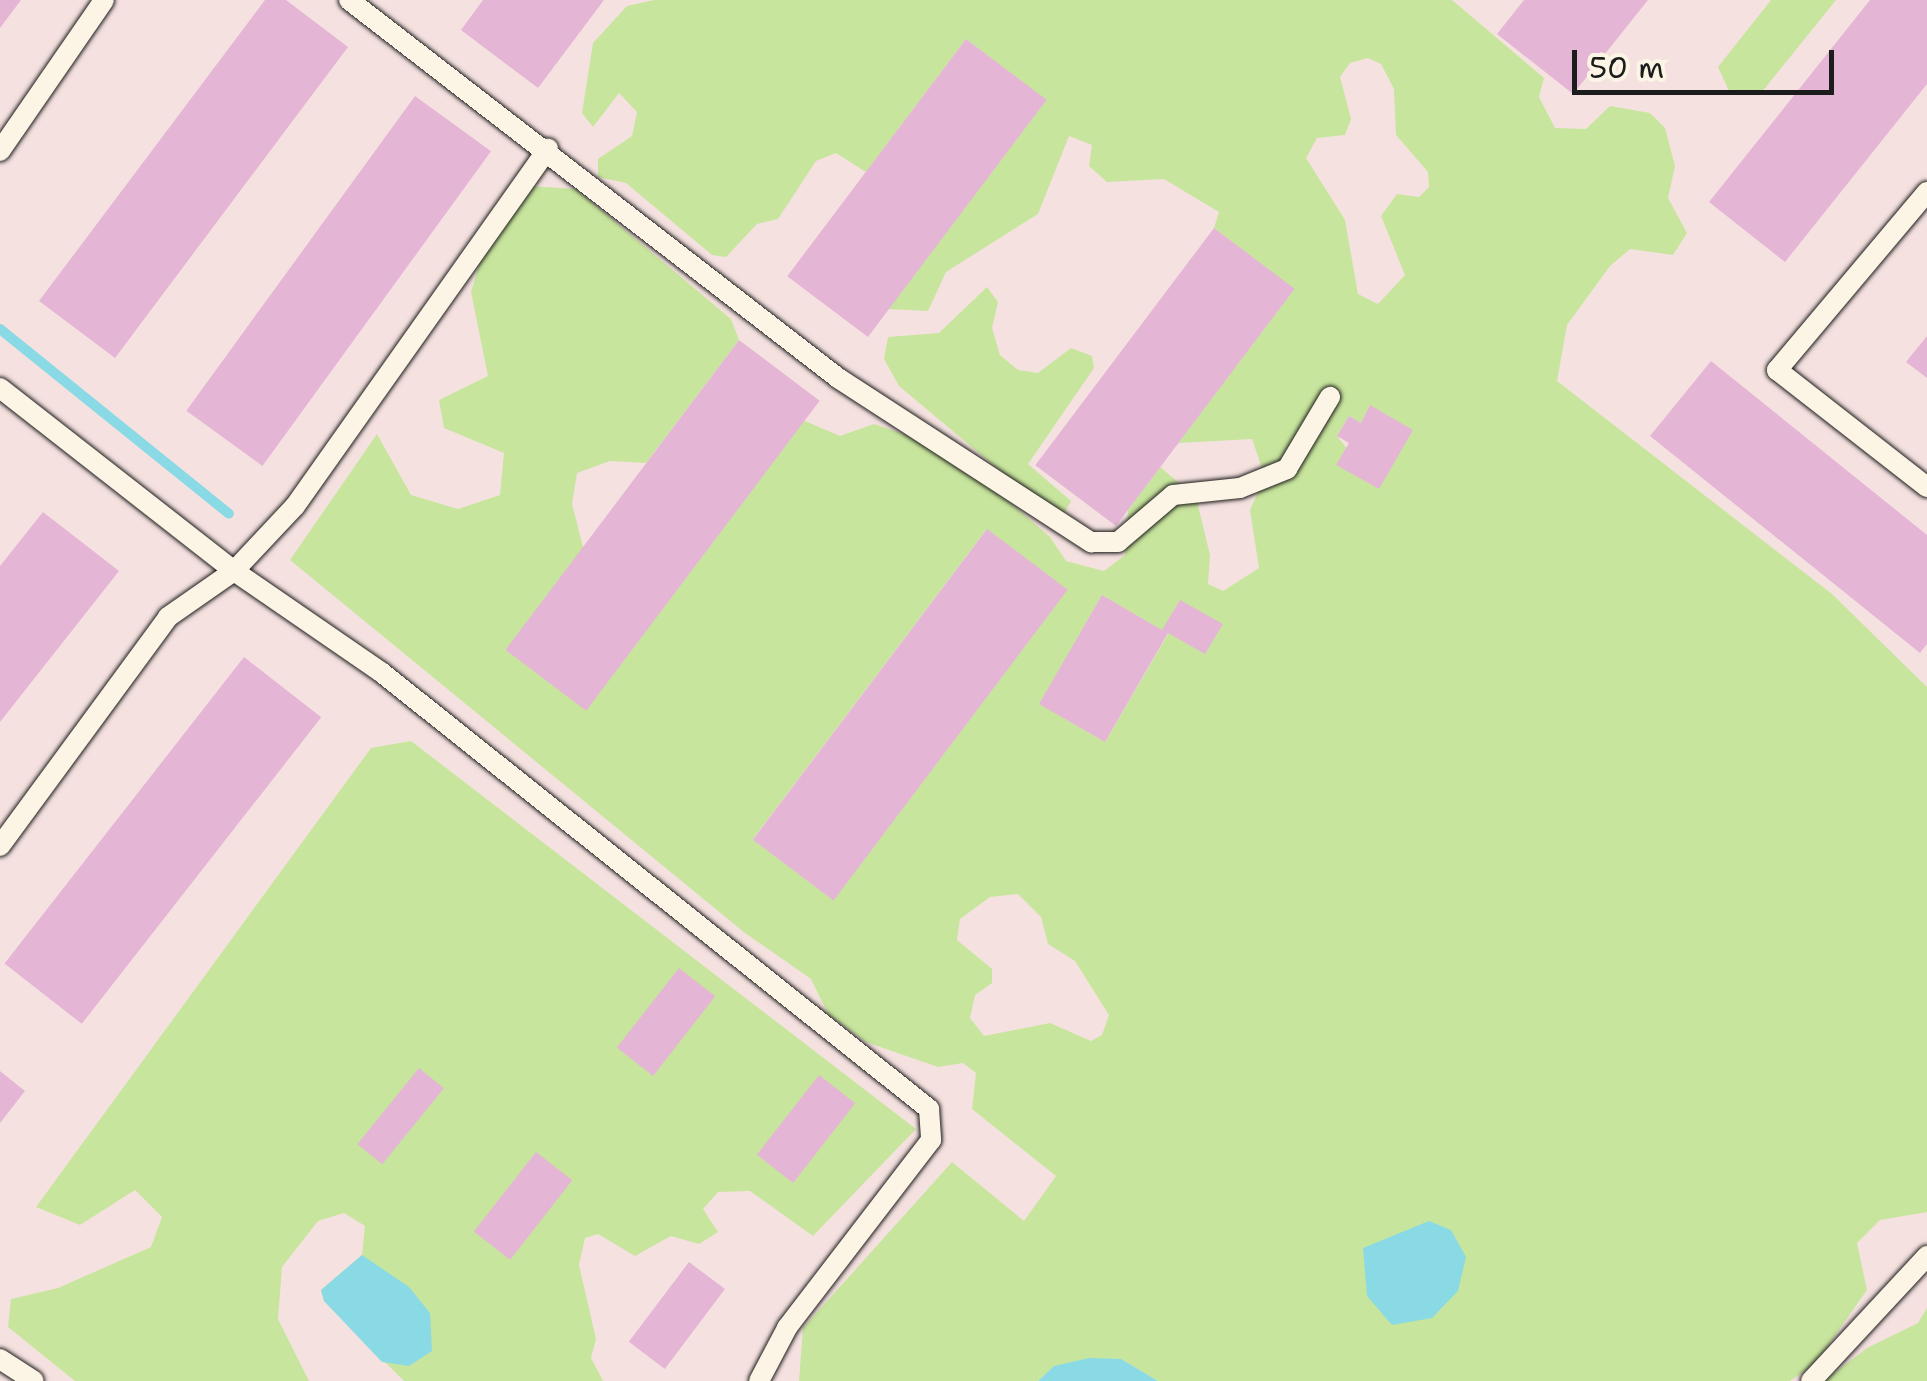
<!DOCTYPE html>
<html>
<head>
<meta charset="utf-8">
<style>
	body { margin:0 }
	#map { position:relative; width:1927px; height:1381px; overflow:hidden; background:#f5e2e0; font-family:"Shantell Sans",sans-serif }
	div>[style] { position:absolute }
	.green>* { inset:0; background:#c8e59d }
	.water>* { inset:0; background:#8adae5 }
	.stream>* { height:10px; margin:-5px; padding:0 5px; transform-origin:5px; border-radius:5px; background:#8adae5 }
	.building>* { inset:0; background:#e5b5d6; transform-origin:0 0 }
	.roads { filter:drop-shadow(0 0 2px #1c1c1c) drop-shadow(0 0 2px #1c1c1c) }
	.service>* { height:20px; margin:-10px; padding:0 10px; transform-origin:10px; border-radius:10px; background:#fcf5e5 }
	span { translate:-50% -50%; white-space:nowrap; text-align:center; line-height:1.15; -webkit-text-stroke:10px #fcf5e5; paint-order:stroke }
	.scale { position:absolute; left:1572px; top:50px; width:262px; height:45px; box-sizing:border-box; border:5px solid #1c1c1c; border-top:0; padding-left:12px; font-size:30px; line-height:35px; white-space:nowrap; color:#1c1c1c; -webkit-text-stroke:8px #fcf5e5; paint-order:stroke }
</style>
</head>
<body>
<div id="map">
	<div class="green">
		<div style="clip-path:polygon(evenodd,654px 0,1452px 0,1544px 78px,1539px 97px,1555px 128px,1586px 129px,1610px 106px,1650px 113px,1665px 128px,1675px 166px,1668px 198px,1687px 233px,1673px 255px,1630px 249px,1610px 266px,1567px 325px,1557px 381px,1832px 594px,1927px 687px,1927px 1212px,1880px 1220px,1857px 1243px,1867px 1290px,1815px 1364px,1790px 1381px,1158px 1381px,1121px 1359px,1054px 1366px,1038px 1381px,799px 1381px,803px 1328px,952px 1162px,1024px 1221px,1056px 1176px,972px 1109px,976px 1073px,963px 1063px,938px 1067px,866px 1042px,828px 1014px,811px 979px,745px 933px,290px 560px,377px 434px,411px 495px,458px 509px,500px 495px,504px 453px,444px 428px,439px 400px,488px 376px,471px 292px,481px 258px,528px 186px,576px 189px,731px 319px,739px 340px,646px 463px,610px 461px,577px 473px,572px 504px,583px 547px,805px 421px,840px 436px,874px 424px,948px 449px,1050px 537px,1066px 561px,1104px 571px,1125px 555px,1128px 510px,1160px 467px,1196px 497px,1210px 555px,1208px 584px,1223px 591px,1259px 568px,1250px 510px,1265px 477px,1252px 439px,1178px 443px,1294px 289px,1214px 228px,1219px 212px,1164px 179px,1107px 182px,1089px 166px,1092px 145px,1069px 136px,1038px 214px,946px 272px,928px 311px,888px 309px,1046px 100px,966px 39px,866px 172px,836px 153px,816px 161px,778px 219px,757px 224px,726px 257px,712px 255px,626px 183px,598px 177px,598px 159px,632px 136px,637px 112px,619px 93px,593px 127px,582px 113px,593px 43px,627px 6px,654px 0,1368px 58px,1381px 64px,1394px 89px,1396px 135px,1428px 172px,1429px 187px,1419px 197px,1397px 194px,1381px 216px,1405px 275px,1378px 304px,1358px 294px,1345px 220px,1306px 158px,1317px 138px,1345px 135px,1351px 119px,1340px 77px,1350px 63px,1368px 58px,654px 0,1370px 406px,1379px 489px,1337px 436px,1349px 416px,1361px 423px,1370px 406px,654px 0,986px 530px,834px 899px,833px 899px,753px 839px,986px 530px,654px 0,1102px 595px,1168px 634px,1105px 742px,1040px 704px,1102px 595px,654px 0,1018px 894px,1041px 917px,1048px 944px,1075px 961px,1109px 1015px,1102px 1035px,1091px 1041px,1050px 1023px,984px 1036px,970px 1018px,975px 995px,992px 983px,992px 969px,957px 940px,960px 919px,990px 897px,1018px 894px)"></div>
		<div style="clip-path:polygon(1771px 0,1836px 0,1762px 92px,1729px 91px,1718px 67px)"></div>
		<div style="clip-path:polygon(987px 287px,998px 302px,992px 328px,1000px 355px,1018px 370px,1038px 373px,1071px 348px,1092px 356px,1094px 368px,1028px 464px,1071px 501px,1060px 521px,899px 386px,884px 359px,888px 337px,939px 333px)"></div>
		<div style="clip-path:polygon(411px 741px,916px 1129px,813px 1236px,750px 1191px,718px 1192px,703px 1209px,718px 1232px,699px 1244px,671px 1236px,635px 1256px,598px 1234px,585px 1238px,579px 1265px,596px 1339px,591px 1358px,603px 1381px,404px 1381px,324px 1301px,321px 1290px,362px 1255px,365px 1226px,344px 1213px,318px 1221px,282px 1267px,278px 1319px,309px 1381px,75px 1381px,8px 1327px,11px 1299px,58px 1288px,151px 1247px,162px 1217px,135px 1190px,80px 1225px,36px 1207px,371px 748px)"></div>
		<div style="clip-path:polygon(1927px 1308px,1927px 1381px,1824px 1381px,1867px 1348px,1918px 1323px)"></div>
	</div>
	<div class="water">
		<div style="clip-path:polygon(1429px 1221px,1451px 1230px,1466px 1257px,1458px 1291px,1432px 1318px,1392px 1325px,1367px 1296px,1363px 1248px)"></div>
		<div style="clip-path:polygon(362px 1255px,409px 1287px,430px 1313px,432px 1351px,409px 1366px,382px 1362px,324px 1301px,321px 1290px)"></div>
		<div style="clip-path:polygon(1089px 1358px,1121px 1359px,1158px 1381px,1038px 1381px,1054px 1366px)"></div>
	</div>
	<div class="stream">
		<div style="left:0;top:329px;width:294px;rotate:38.9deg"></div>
	</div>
	<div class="building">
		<div style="clip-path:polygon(0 0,21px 0,0 28px)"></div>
		<div style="clip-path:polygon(265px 0,286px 0,348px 47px,115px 358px,39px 301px)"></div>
		<div style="clip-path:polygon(483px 0,604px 0,538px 88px,461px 30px)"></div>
		<div style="clip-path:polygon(1524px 0,1648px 0,1573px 94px,1497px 34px)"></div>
		<div style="clip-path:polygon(1870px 0,1927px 0,1927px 84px,1785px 262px,1709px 202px)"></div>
		<div style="left:966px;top:39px;width:101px;height:297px;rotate:37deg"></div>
		<div style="left:415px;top:96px;width:94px;height:389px;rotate:36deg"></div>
		<div style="left:1214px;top:228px;width:101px;height:297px;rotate:37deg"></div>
		<div style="clip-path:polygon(1927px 336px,1927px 378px,1906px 362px)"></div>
		<div style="left:739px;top:340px;width:101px;height:388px;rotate:37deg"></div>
		<div style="clip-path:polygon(1711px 361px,1927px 535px,1927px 644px,1920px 653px,1650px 436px)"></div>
		<div style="clip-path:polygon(1370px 405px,1413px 430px,1379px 489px,1336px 465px,1349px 443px,1337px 436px,1349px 416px,1361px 423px)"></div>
		<div style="clip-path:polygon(43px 512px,119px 571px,0 722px,0 566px)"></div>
		<div style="left:987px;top:529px;width:101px;height:389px;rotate:37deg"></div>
		<div style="clip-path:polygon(1102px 595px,1162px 630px,1180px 600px,1223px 624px,1205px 654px,1168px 633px,1105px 742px,1039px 704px)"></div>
		<div style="left:244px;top:657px;width:98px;height:389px;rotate:38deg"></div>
		<div style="left:679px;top:968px;width:46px;height:101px;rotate:38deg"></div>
		<div style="left:419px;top:1068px;width:32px;height:98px;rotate:39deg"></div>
		<div style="clip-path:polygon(0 1071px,25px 1091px,0 1123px)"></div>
		<div style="left:819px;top:1075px;width:46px;height:101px;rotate:38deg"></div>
		<div style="left:536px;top:1152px;width:46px;height:101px;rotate:38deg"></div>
		<div style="left:689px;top:1262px;width:45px;height:100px;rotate:37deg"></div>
	</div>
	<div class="roads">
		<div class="service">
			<div style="left:349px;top:0;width:618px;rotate:37.7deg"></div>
			<div style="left:838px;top:378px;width:302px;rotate:33deg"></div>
			<div style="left:1091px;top:542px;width:27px"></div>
			<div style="left:1118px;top:542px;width:72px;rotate:-40.5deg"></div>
			<div style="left:1173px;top:495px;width:67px;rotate:-6deg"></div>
			<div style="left:1240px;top:488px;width:51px;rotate:-22deg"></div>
			<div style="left:1287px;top:469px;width:84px;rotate:-59.2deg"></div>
			<div style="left:0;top:151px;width:183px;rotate:-55.4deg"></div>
			<div style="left:1927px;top:192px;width:233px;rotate:130.1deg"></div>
			<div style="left:1777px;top:370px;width:190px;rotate:38deg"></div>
			<div style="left:0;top:388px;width:297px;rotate:38deg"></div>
			<div style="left:234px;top:571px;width:178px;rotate:34.5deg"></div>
			<div style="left:381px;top:672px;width:701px;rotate:38.57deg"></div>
			<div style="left:929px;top:1109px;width:31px;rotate:86deg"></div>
			<div style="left:931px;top:1140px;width:237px;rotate:127.5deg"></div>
			<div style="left:787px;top:1328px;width:60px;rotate:117.8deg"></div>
			<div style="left:0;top:846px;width:284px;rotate:-53.7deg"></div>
			<div style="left:168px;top:617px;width:80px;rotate:-34.9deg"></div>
			<div style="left:234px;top:571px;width:89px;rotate:-46.8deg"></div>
			<div style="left:295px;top:506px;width:438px;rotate:-54.7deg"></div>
			<div style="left:0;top:1359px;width:40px;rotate:32.9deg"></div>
			<div style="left:1811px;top:1381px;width:171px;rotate:-47.1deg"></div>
		</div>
	</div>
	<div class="scale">50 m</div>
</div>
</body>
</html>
